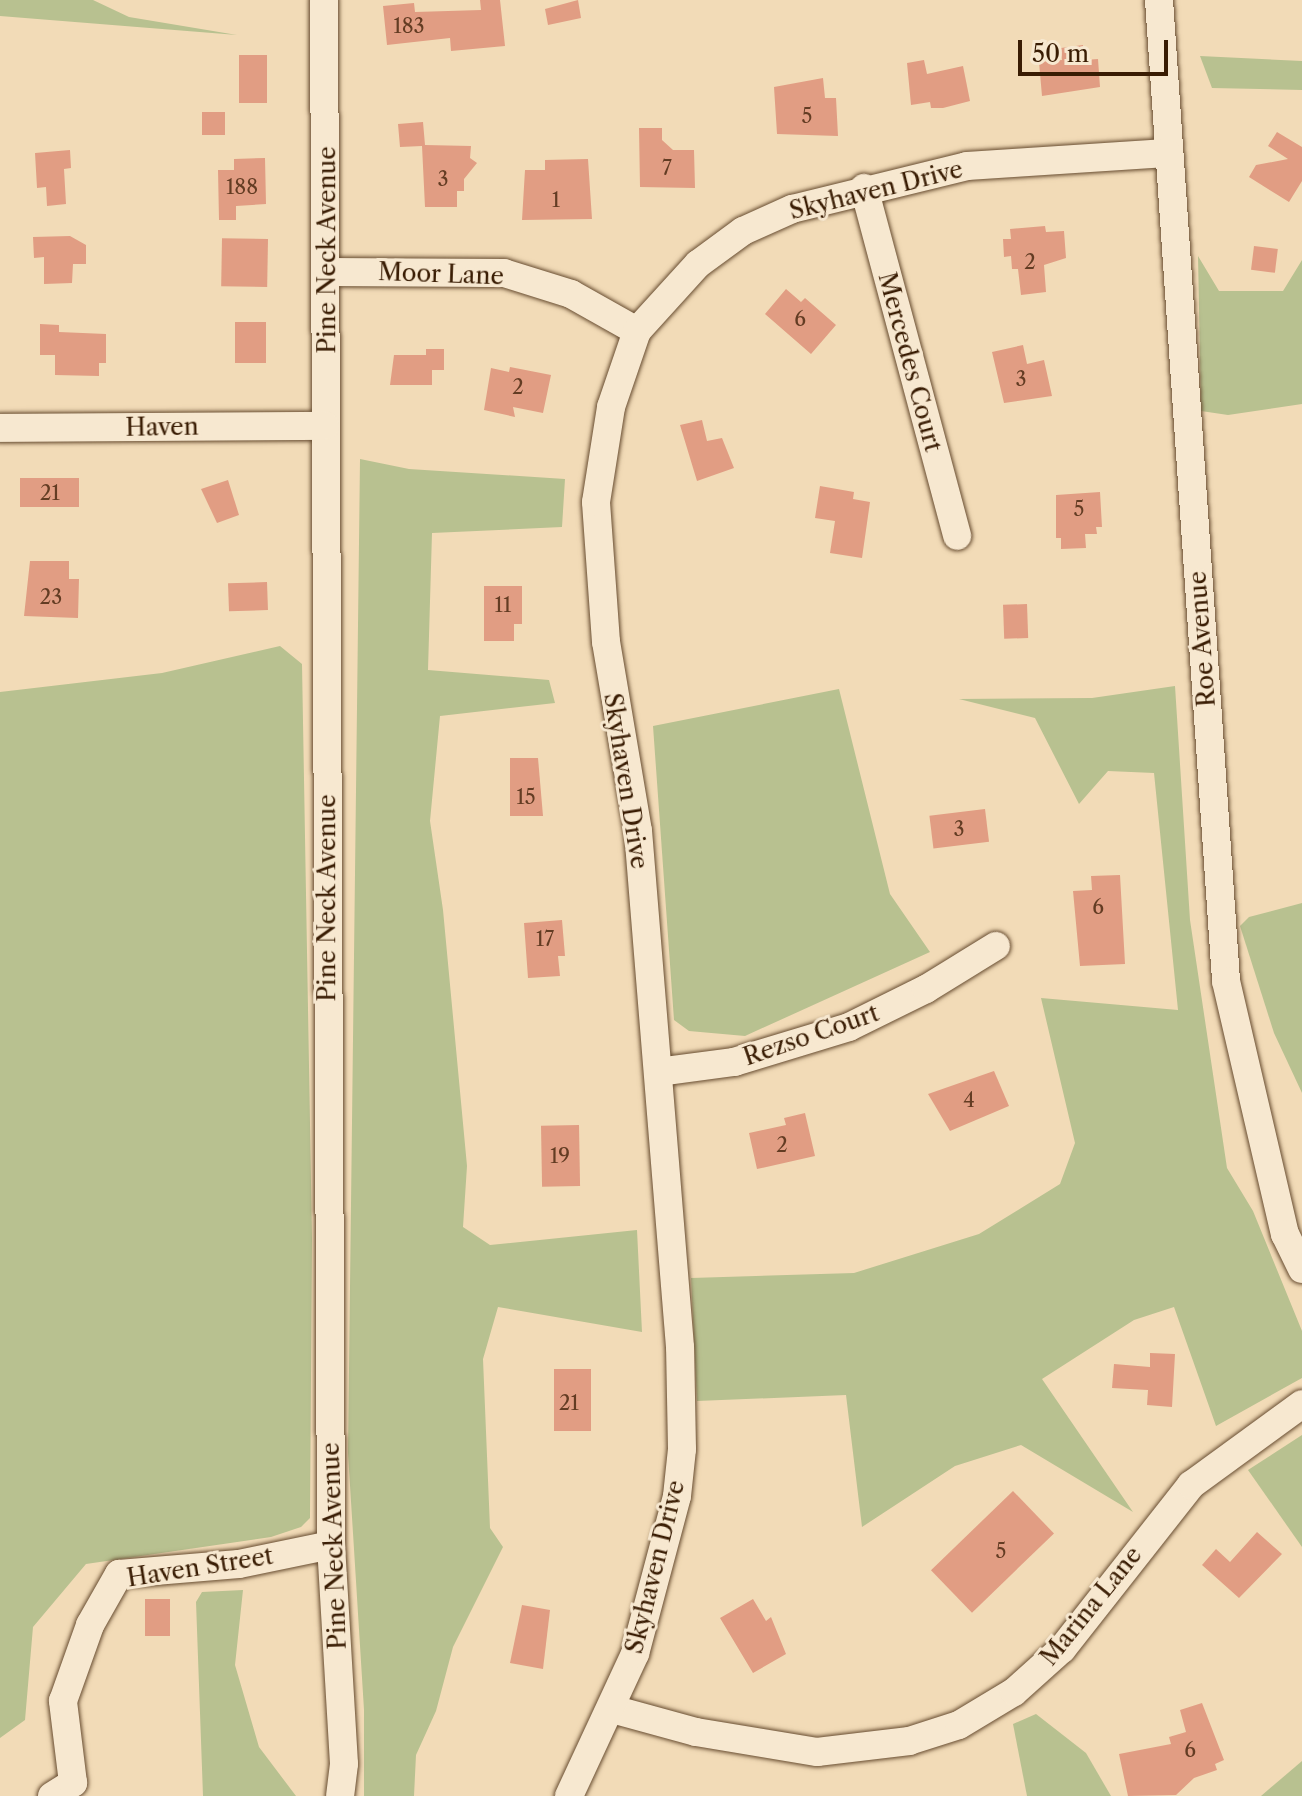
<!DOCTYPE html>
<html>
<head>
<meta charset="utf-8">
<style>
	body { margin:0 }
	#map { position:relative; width:1302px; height:1796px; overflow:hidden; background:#f2dbb7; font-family:"Libre Caslon Text",serif }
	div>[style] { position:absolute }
	.green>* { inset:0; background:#b8c190 }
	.building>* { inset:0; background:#e19d83; transform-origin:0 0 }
	.roads { filter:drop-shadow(0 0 2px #674c30) drop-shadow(0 0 2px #674c30) }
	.minor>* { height:28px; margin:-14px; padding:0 14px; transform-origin:14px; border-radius:14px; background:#f7e8d0 }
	span { translate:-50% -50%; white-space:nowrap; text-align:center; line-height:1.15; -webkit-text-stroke:6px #f7e8d0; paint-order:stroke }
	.number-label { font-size:20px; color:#633c23 }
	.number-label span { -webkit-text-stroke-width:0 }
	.street-label { font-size:24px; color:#391c03 }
	.scale { position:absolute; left:1018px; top:40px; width:150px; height:36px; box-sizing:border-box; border:4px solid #391c03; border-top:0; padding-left:10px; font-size:24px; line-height:28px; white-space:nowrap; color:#391c03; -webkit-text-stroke:6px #f7e8d0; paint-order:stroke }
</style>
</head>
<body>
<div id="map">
	<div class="green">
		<div style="clip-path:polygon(0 0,93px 0,129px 17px,237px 35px,0 16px)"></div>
		<div style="clip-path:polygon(1200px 56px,1302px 61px,1302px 90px,1212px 88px)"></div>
		<div style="clip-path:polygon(1198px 256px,1219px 291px,1283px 291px,1302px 260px,1302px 404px,1228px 415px,1201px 411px)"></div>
		<div style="clip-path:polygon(360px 459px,409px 469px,565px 479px,562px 527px,432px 533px,428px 670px,549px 680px,555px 703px,440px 716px,430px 821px,443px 910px,467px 1166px,463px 1227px,490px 1245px,637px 1230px,642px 1332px,498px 1307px,483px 1359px,490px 1528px,503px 1547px,453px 1647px,436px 1711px,416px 1755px,414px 1796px,364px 1796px,364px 1710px,348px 1453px)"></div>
		<div style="clip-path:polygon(280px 646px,302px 664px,312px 1238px,310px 1518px,301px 1527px,271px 1537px,86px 1564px,33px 1627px,25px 1720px,0 1738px,0 692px,162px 673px)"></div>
		<div style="clip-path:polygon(1175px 686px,1190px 920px,1227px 1168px,1253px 1211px,1302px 1331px,1302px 1378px,1216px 1426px,1174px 1307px,1134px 1320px,1042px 1379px,1133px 1512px,1021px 1445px,955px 1466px,862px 1527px,846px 1395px,697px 1401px,691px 1278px,854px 1273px,979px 1234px,1060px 1184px,1075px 1143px,1041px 998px,1178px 1010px,1154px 773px,1108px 771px,1079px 804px,1035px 718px,959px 699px,1092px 698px)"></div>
		<div style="clip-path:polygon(839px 689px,890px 894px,930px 952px,745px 1036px,689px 1031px,674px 1020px,653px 726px)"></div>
		<div style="clip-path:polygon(1302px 903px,1302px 1093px,1274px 1033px,1240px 926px,1249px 917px)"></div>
		<div style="clip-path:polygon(1302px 1435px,1302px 1547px,1248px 1470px)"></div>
		<div style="clip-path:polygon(243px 1590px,235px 1665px,259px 1747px,296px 1796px,203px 1796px,196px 1602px,202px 1592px)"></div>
		<div style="clip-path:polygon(1036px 1714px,1086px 1753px,1111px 1796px,1027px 1796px,1013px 1724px)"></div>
		<div style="clip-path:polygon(1302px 1761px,1302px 1796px,1261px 1796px)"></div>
	</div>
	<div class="building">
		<div style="clip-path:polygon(480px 0,500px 0,505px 46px,451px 51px,450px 38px,387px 45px,383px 6px,414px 3px,415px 12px,481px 10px)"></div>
		<div style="clip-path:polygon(578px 0,581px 18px,548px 25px,545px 9px)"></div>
		<div style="clip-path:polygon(1083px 45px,1084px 60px,1098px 59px,1100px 87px,1042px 96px,1039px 62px,1062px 60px,1061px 48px)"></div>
		<div style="left:239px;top:55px;width:28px;height:48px"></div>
		<div style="clip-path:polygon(924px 60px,927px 74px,963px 66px,970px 101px,943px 108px,931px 108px,930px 102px,911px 105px,907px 63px)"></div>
		<div style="clip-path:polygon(823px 78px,825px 98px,836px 98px,838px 136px,777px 134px,774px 87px)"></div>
		<div style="left:202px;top:112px;width:23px;height:23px"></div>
		<div style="clip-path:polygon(423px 122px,425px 145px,471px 146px,470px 158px,477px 163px,464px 179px,464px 191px,457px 191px,457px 207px,425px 207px,422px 146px,400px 147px,398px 124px)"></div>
		<div style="clip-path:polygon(639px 128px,662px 128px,662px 140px,673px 150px,694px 150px,695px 188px,640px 187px)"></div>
		<div style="clip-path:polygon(1277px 132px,1302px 147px,1302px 181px,1289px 202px,1249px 177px,1256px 165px,1288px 159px,1268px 146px)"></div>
		<div style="clip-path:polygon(70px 150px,71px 168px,64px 169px,66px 204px,47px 206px,46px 187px,37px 188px,35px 153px)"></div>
		<div style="clip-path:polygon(265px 158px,266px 204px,236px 206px,236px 220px,219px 220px,218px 170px,234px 170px,234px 159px)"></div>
		<div style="clip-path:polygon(588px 159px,592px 219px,522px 220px,525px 170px,545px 170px,545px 160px)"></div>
		<div style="clip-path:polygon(1045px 226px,1046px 232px,1064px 231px,1066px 258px,1044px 265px,1046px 292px,1021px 295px,1018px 269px,1012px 269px,1011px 256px,1004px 257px,1003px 239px,1011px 239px,1010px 229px)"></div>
		<div style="clip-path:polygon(70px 236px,86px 245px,86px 264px,73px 264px,72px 283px,44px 284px,44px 257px,34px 258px,33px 237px)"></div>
		<div style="left:268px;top:239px;width:48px;height:46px;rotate:91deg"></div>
		<div style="left:1254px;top:246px;width:24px;height:24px;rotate:7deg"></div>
		<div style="clip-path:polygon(786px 289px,801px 302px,805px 298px,836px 325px,811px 354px,765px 314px)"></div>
		<div style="left:235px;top:322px;width:31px;height:41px"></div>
		<div style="clip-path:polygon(40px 324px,59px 325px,59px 332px,106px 334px,106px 363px,99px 363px,99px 376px,55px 375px,55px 355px,40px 355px)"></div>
		<div style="clip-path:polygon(1023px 345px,1027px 364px,1044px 360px,1052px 396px,1004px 403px,992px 352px)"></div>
		<div style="clip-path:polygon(426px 349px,444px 349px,444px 370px,432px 370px,432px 385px,390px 385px,394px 355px,426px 355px)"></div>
		<div style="clip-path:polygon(510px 367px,551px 375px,543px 413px,513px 407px,515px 417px,484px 410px,491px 368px,509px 372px)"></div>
		<div style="clip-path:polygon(702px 420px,707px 441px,722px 438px,734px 468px,697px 481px,680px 425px)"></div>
		<div style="left:79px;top:478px;width:29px;height:59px;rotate:90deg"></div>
		<div style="clip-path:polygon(228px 480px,239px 515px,217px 523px,201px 489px)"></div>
		<div style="clip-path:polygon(820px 486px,854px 492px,853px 499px,870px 502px,862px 558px,830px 553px,835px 521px,815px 518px)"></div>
		<div style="clip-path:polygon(1100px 492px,1102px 527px,1096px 527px,1097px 534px,1085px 534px,1086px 548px,1061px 549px,1061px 538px,1056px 538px,1056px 495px)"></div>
		<div style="clip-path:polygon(30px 561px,69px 561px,69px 579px,79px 579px,78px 618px,24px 616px)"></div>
		<div style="left:267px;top:582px;width:28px;height:39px;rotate:88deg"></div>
		<div style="clip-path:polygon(484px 586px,522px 586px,522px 624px,514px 624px,514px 641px,484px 641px)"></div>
		<div style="left:1027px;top:604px;width:34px;height:24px;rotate:88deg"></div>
		<div style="clip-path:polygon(510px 758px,538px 758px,543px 816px,510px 816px)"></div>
		<div style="left:985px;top:809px;width:33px;height:56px;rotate:83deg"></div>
		<div style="clip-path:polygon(1120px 875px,1125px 964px,1080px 966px,1073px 891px,1092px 890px,1091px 876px)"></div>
		<div style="clip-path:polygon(562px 920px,565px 956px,558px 956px,560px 976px,528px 978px,524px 923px)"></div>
		<div style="clip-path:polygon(994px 1071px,1009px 1106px,950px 1131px,928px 1094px)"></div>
		<div style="clip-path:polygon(805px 1113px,815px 1156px,757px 1169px,749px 1133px,786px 1125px,784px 1118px)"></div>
		<div style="left:579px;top:1125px;width:61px;height:38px;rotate:89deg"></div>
		<div style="clip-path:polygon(1150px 1353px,1175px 1354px,1172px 1407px,1147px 1405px,1148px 1390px,1112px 1388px,1114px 1364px,1150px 1367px)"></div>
		<div style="left:554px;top:1369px;width:37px;height:62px"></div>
		<div style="left:1013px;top:1491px;width:59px;height:114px;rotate:46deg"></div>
		<div style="clip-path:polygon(1257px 1532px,1282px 1554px,1239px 1598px,1202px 1565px,1216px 1549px,1230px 1562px)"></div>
		<div style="left:145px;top:1599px;width:25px;height:37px"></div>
		<div style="clip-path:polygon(753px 1599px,766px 1621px,771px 1617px,786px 1654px,753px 1673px,720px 1618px)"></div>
		<div style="clip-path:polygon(522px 1605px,550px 1610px,543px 1669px,510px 1663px)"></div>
		<div style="clip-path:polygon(1202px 1703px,1224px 1760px,1215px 1764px,1217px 1770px,1194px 1778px,1176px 1795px,1128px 1796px,1119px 1754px,1171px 1744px,1169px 1737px,1186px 1732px,1180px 1710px)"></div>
	</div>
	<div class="roads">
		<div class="minor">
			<div style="left:324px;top:0;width:1545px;rotate:89.74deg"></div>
			<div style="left:331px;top:1545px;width:219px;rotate:86.6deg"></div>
			<div style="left:344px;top:1764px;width:32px;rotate:97deg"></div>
			<div style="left:1159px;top:0;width:983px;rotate:86.09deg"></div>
			<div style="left:1226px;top:981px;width:260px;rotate:76.9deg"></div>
			<div style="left:1285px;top:1234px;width:39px;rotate:64deg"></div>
			<div style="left:864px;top:188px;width:360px;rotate:75deg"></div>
			<div style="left:328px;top:272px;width:176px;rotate:0.3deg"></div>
			<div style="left:504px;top:273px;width:70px;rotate:17.4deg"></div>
			<div style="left:571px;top:294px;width:76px;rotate:29.3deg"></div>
			<div style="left:0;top:428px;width:325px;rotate:-0.4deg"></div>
			<div style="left:658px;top:1072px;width:77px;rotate:-7.5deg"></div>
			<div style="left:734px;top:1062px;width:120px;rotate:-16.9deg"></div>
			<div style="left:849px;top:1027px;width:86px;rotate:-26.3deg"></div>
			<div style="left:926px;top:989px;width:82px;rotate:-31.6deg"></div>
			<div style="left:612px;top:1709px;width:87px;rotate:15.3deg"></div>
			<div style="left:696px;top:1732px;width:123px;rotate:9.4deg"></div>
			<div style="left:817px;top:1752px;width:93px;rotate:-6.8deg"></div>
			<div style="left:909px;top:1741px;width:52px;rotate:-17.7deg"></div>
			<div style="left:959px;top:1725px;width:64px;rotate:-31deg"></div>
			<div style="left:1014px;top:1692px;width:64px;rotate:-41.9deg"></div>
			<div style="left:1062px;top:1649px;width:209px;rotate:-51.8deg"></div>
			<div style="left:1191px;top:1485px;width:137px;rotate:-36.1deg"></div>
			<div style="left:52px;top:1796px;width:25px;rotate:-32deg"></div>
			<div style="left:73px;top:1783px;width:83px;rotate:-97deg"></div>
			<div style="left:63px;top:1701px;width:81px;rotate:-70.4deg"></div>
			<div style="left:90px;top:1625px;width:59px;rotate:-60.4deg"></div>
			<div style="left:119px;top:1574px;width:120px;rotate:-4.8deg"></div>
			<div style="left:239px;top:1564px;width:94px;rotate:-11.7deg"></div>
			<div style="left:569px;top:1796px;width:157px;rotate:-65.1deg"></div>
			<div style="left:635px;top:1654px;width:163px;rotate:-75.1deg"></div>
			<div style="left:677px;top:1496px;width:47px;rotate:-83.9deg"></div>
			<div style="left:682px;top:1449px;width:102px;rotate:-91.1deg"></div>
			<div style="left:680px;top:1347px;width:518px;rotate:-94.65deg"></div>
			<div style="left:638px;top:831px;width:192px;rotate:-99.6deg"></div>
			<div style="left:606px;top:642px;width:140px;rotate:-94.1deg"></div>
			<div style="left:596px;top:502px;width:96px;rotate:-81deg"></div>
			<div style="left:611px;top:407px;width:80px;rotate:-71.1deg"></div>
			<div style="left:637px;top:331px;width:91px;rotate:-47.7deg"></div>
			<div style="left:698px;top:264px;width:56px;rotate:-36.3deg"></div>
			<div style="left:743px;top:231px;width:54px;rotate:-24.2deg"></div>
			<div style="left:792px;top:209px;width:180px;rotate:-13.8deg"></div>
			<div style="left:967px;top:166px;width:200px;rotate:-3.7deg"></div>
		</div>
	</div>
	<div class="number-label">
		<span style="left:409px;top:26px">183</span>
		<span style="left:807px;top:116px">5</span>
		<span style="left:667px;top:168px">7</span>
		<span style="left:443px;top:179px">3</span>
		<span style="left:242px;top:187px">188</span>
		<span style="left:556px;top:200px">1</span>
		<span style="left:1030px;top:262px">2</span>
		<span style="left:800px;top:319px">6</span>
		<span style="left:1021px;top:379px">3</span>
		<span style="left:518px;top:387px">2</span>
		<span style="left:50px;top:493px">21</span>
		<span style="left:1079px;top:509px">5</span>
		<span style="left:51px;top:597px">23</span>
		<span style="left:503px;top:605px">11</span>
		<span style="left:526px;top:797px">15</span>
		<span style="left:959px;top:829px">3</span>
		<span style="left:1098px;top:907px">6</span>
		<span style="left:545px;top:939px">17</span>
		<span style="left:969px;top:1100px">4</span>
		<span style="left:782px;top:1145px">2</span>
		<span style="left:560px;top:1156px">19</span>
		<span style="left:569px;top:1403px">21</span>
		<span style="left:1001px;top:1551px">5</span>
		<span style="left:1190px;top:1750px">6</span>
	</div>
	<div class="street-label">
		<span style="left:876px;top:190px;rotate:-14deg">Skyhaven Drive</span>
		<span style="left:327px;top:250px;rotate:-90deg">Pine Neck Avenue</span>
		<span style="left:441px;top:274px;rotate:2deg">Moor Lane</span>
		<span style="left:910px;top:362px;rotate:75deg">Mercedes Court</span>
		<span style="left:162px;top:427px;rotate:-1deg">Haven</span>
		<span style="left:1202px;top:639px;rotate:-94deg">Roe Avenue</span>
		<span style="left:626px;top:781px;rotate:81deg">Skyhaven Drive</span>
		<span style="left:327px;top:898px;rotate:-90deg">Pine Neck Avenue</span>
		<span style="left:811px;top:1035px;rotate:-19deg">Rezso Court</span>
		<span style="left:334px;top:1546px;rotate:-92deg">Pine Neck Avenue</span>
		<span style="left:200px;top:1567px;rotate:-9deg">Haven Street</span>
		<span style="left:655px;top:1567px;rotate:-76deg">Skyhaven Drive</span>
		<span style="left:1091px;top:1606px;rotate:-51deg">Marina Lane</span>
	</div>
	<div class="scale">50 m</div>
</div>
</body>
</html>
